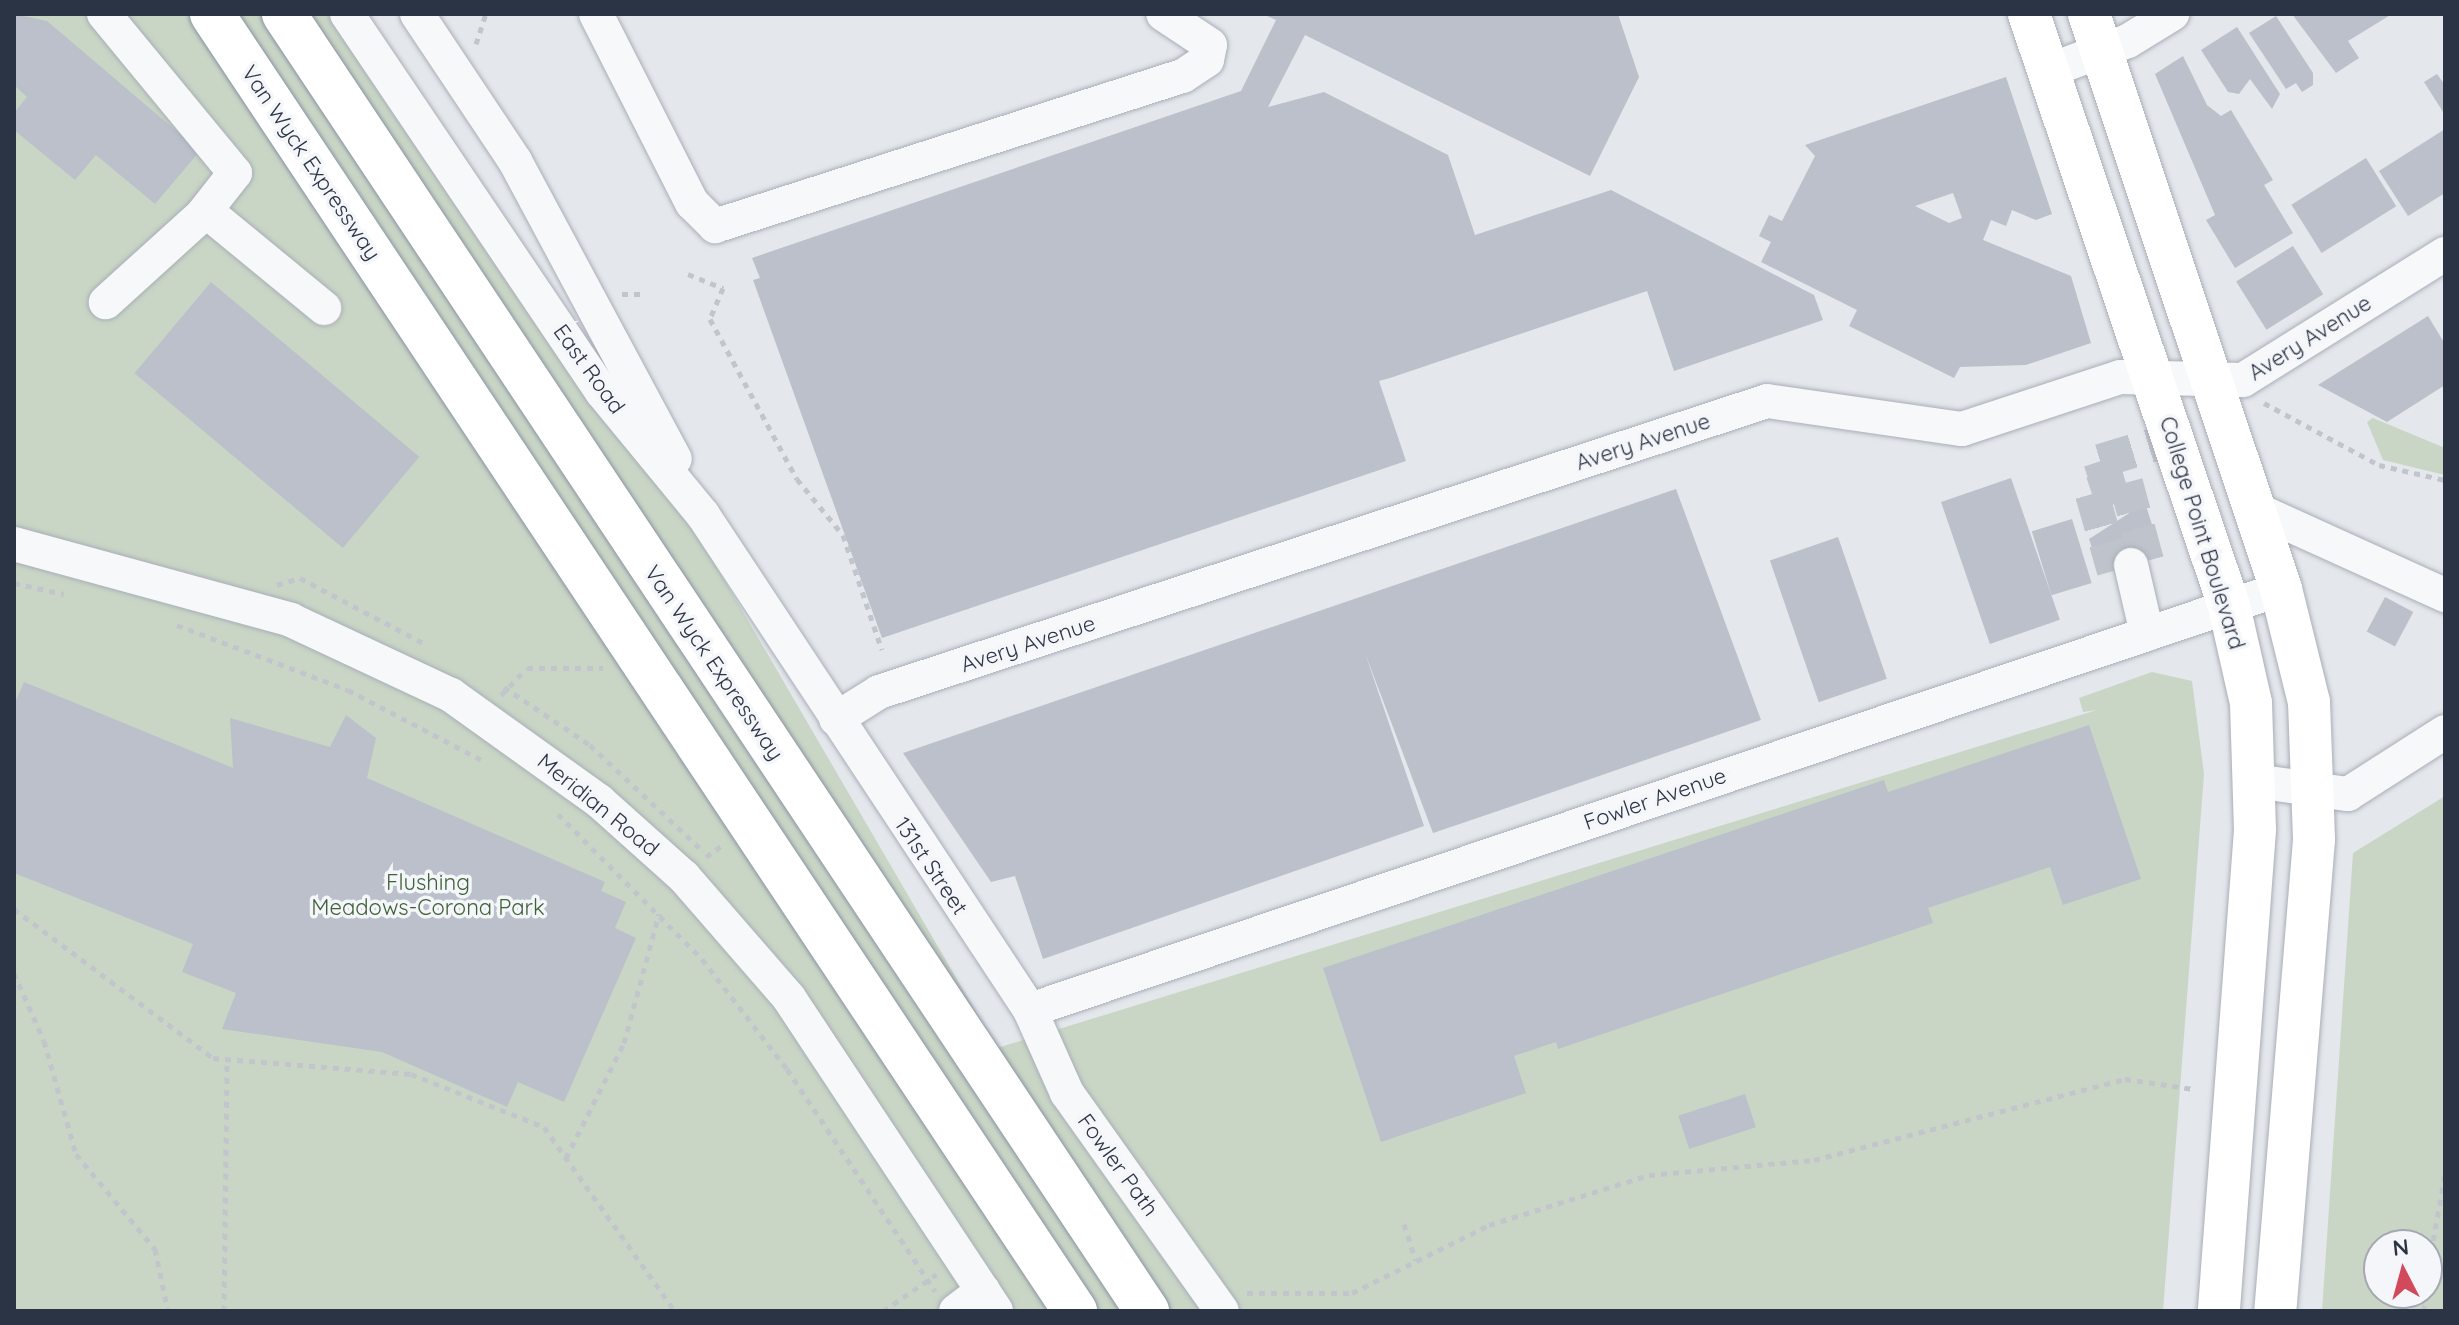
<!DOCTYPE html>
<html>
<head>
<meta charset="utf-8">
<style>
	body { margin:0 }
	#map { position:relative; width:2459px; height:1325px; overflow:hidden; background:#e4e7ec; font-family:Quicksand,sans-serif }
	div>[style] { position:absolute }
	.green>* { inset:0; background:#c9d6c5 }
	.building>* { inset:0; background:#bbc0ca; transform-origin:0 0 }
	.minor-tunnel>* { height:34px; margin-top:-17px; transform-origin:0; background:repeating-linear-gradient(90deg,#bfc3cb 0 34px,transparent 0 51px) }
	.path>* { height:5px; margin-top:-2.5px; transform-origin:0; background:repeating-linear-gradient(90deg,#c2c5cb 0 6px,transparent 0 12px) }
	.roads { filter:drop-shadow(0 0 2px #a9aeb7) drop-shadow(0 0 2px #a9aeb7) }
	.minor>* { height:34px; margin:-17px; padding:0 17px; transform-origin:17px; border-radius:17px; background:#f7f8fa }
	.major>* { height:42px; margin:-21px; padding:0 21px; transform-origin:21px; border-radius:21px; background:#fff }
	.bridges { filter:drop-shadow(0 0 2px #8b94a3) drop-shadow(0 0 2px #8b94a3) }
	.highway-bridge>* { height:44px; margin:-22px; padding:0 22px; transform-origin:22px; border-radius:22px; background:#fff }
	span { translate:-50% -50%; white-space:nowrap; text-align:center; line-height:1.15; -webkit-text-stroke:7px #f4f6f9; paint-order:stroke }
	.street-label { font-size:22px; color:#2b3445 }
	.park-label { font-size:22px; color:#3f6138 }
	.frame { position:absolute; inset:0; border:16px solid #2b3445; pointer-events:none }
	.north { position:absolute; left:2363px; top:1229px; width:80px; height:80px; box-sizing:border-box; background:#f4f6f9; border:2px solid #a4a8b1; border-radius:50%; rotate:354deg; font-size:22px; font-weight:700; line-height:32px; text-align:center; color:#2b3445 }
	.north::after { content:''; display:block; margin:auto; width:28px; height:36px; background:#d1495b; clip-path:polygon(50% 0,100% 100%,50% 72%,0 100%) }
</style>
</head>
<body>
<div id="map">
	<div class="green">
		<div style="clip-path:polygon(14px 14px,334px 14px,700px 538px,997px 1048px,2097px 710px,2083px 712px,2079px 698px,2152px 672px,2192px 681px,2204px 774px,2163px 1311px,14px 1311px)"></div>
		<div style="clip-path:polygon(2373px 418px,2445px 448px,2445px 475px,2383px 460px,2367px 422px)"></div>
		<div style="clip-path:polygon(evenodd,2445px 796px,2445px 1311px,2322px 1311px,2353px 853px,2445px 796px,2379px 1245px,2427px 1245px,2427px 1293px,2379px 1293px,2379px 1245px)"></div>
	</div>
	<div class="building">
		<div style="clip-path:polygon(14px 14px,47px 21px,200px 151px,155px 204px,96px 155px,75px 180px,14px 130px,14px 113px,27px 97px,14px 85px)"></div>
		<div style="clip-path:polygon(1263px 14px,1618px 14px,1639px 77px,1590px 176px,1305px 35px,1268px 107px,1324px 92px,1448px 155px,1475px 235px,1611px 190px,1814px 295px,1823px 320px,1674px 371px,1647px 291px,1390px 378px,1379px 381px,1406px 461px,882px 638px,753px 280px,760px 278px,752px 258px,1241px 91px,1276px 20px)"></div>
		<div style="clip-path:polygon(2292px 14px,2392px 14px,2348px 41px,2359px 58px,2336px 73px)"></div>
		<div style="clip-path:polygon(2276px 16px,2313px 73px,2313px 85px,2302px 92px,2296px 83px,2286px 89px,2249px 33px)"></div>
		<div style="clip-path:polygon(2237px 27px,2280px 94px,2272px 109px,2250px 79px,2239px 94px,2228px 92px,2201px 50px)"></div>
		<div style="clip-path:polygon(2183px 56px,2207px 105px,2221px 116px,2231px 110px,2273px 180px,2264px 185px,2293px 233px,2235px 268px,2206px 220px,2215px 215px,2155px 74px)"></div>
		<div style="clip-path:polygon(2437px 74px,2445px 85px,2445px 115px,2424px 82px)"></div>
		<div style="clip-path:polygon(evenodd,2006px 77px,2052px 214px,2036px 220px,2012px 210px,2006px 226px,1991px 220px,1983px 240px,2071px 276px,2091px 343px,2026px 365px,1960px 367px,1954px 378px,1849px 326px,1857px 310px,1761px 262px,1771px 242px,1759px 236px,1769px 215px,1782px 221px,1815px 156px,1805px 145px,2006px 77px,1953px 193px,1962px 218px,1949px 223px,1915px 206px,1953px 193px)"></div>
		<div style="clip-path:polygon(2445px 129px,2445px 193px,2408px 216px,2379px 171px)"></div>
		<div style="left:2366px;top:158px;width:57px;height:88px;rotate:58deg"></div>
		<div style="left:2293px;top:246px;width:57px;height:67px;rotate:58deg"></div>
		<div style="left:211px;top:282px;width:272px;height:119px;rotate:40deg"></div>
		<div style="clip-path:polygon(2428px 316px,2445px 344px,2445px 385px,2387px 422px,2318px 385px)"></div>
		<div style="left:2011px;top:478px;width:150px;height:74px;rotate:71deg"></div>
		<div style="clip-path:polygon(1676px 489px,1761px 720px,1495px 812px,1433px 833px,1365px 653px,1424px 826px,1043px 959px,1015px 876px,991px 882px,903px 753px)"></div>
		<div style="clip-path:polygon(2145px 503px,2157px 540px,2101px 574px,2089px 539px)"></div>
		<div style="left:2072px;top:519px;width:67px;height:42px;rotate:73deg"></div>
		<div style="left:1838px;top:537px;width:150px;height:72px;rotate:71deg"></div>
		<div style="left:2385px;top:597px;width:32px;height:39px;rotate:28deg"></div>
		<div style="clip-path:polygon(24px 682px,233px 768px,230px 718px,330px 747px,346px 715px,376px 738px,367px 778px,605px 882px,601px 891px,626px 902px,615px 928px,636px 938px,564px 1102px,518px 1082px,507px 1107px,382px 1052px,222px 1029px,236px 993px,182px 972px,193px 944px,14px 873px,14px 705px)"></div>
		<div style="clip-path:polygon(2089px 725px,2141px 879px,2063px 905px,2050px 867px,1928px 908px,1933px 923px,1558px 1049px,1556px 1042px,1514px 1056px,1526px 1093px,1381px 1142px,1323px 968px,1884px 780px,1888px 792px)"></div>
		<div style="left:1745px;top:1094px;width:35px;height:70px;rotate:72deg"></div>
	</div>
	<div class="minor-tunnel">
		<div style="left:2109px;top:488px;width:18px;rotate:161deg"></div>
		<div style="left:2092px;top:494px;width:80px;rotate:74.1deg"></div>
		<div style="left:2114px;top:571px;width:34px;rotate:-17deg"></div>
		<div style="left:2147px;top:561px;width:81px;rotate:-105.1deg"></div>
		<div style="left:2126px;top:483px;width:18px;rotate:164deg"></div>
		<div style="left:2109px;top:488px;width:28px;rotate:-108deg"></div>
		<div style="left:2100px;top:461px;width:76px;rotate:-16.8deg"></div>
	</div>
	<div class="path">
		<div style="left:476px;top:44px;width:32px;rotate:-72deg"></div>
		<div style="left:688px;top:274px;width:38px;rotate:22deg"></div>
		<div style="left:723px;top:288px;width:34px;rotate:113deg"></div>
		<div style="left:710px;top:319px;width:182px;rotate:61.5deg"></div>
		<div style="left:797px;top:479px;width:72px;rotate:50.6deg"></div>
		<div style="left:843px;top:535px;width:121px;rotate:71.3deg"></div>
		<div style="left:622px;top:294px;width:19px"></div>
		<div style="left:2264px;top:403px;width:131px;rotate:28.3deg"></div>
		<div style="left:2379px;top:465px;width:68px;rotate:12.8deg"></div>
		<div style="left:14px;top:583px;width:51px;rotate:12.4deg"></div>
		<div style="left:277px;top:585px;width:24px;rotate:-17deg"></div>
		<div style="left:300px;top:578px;width:141px;rotate:27.8deg"></div>
		<div style="left:177px;top:625px;width:183px;rotate:20.8deg"></div>
		<div style="left:348px;top:690px;width:151px;rotate:27.6deg"></div>
		<div style="left:504px;top:687px;width:104px;rotate:34deg"></div>
		<div style="left:590px;top:745px;width:156px;rotate:43.2deg"></div>
		<div style="left:501px;top:695px;width:37px;rotate:-46deg"></div>
		<div style="left:527px;top:668px;width:76px"></div>
		<div style="left:558px;top:814px;width:204px;rotate:45.2deg"></div>
		<div style="left:702px;top:959px;width:139px;rotate:52.3deg"></div>
		<div style="left:787px;top:1069px;width:267px;rotate:56.3deg"></div>
		<div style="left:706px;top:857px;width:22px;rotate:-36deg"></div>
		<div style="left:14px;top:909px;width:249px;rotate:36.8deg"></div>
		<div style="left:213px;top:1058px;width:199px;rotate:4.6deg"></div>
		<div style="left:411px;top:1074px;width:143px;rotate:21.7deg"></div>
		<div style="left:544px;top:1127px;width:226px;rotate:54.6deg"></div>
		<div style="left:14px;top:973px;width:74px;rotate:66.2deg"></div>
		<div style="left:44px;top:1041px;width:117px;rotate:74.2deg"></div>
		<div style="left:76px;top:1154px;width:124px;rotate:50.3deg"></div>
		<div style="left:155px;top:1249px;width:63px;rotate:78.2deg"></div>
		<div style="left:566px;top:1158px;width:129px;rotate:-63.2deg"></div>
		<div style="left:624px;top:1043px;width:134px;rotate:-74.8deg"></div>
		<div style="left:1404px;top:1224px;width:38px;rotate:72deg"></div>
		<div style="left:2427px;top:1276px;width:104px;rotate:-80deg"></div>
		<div style="left:1247px;top:1293px;width:105px"></div>
		<div style="left:1352px;top:1293px;width:153px;rotate:-26.4deg"></div>
		<div style="left:1489px;top:1225px;width:168px;rotate:-17.4deg"></div>
		<div style="left:1649px;top:1175px;width:166px;rotate:-5.2deg"></div>
		<div style="left:1814px;top:1160px;width:321px;rotate:-14.6deg"></div>
		<div style="left:2125px;top:1079px;width:69px;rotate:8.4deg"></div>
		<div style="left:224px;top:1311px;width:251px;rotate:-89.3deg"></div>
		<div style="left:883px;top:1311px;width:65px;rotate:-34.4deg"></div>
		<div style="left:2424px;top:1311px;width:18px;rotate:-84deg"></div>
	</div>
	<div class="roads">
		<div class="minor">
			<div style="left:104px;top:14px;width:206px;rotate:50.5deg"></div>
			<div style="left:235px;top:173px;width:53px;rotate:128.2deg"></div>
			<div style="left:202px;top:215px;width:130px;rotate:137.8deg"></div>
			<div style="left:347px;top:14px;width:456px;rotate:56deg"></div>
			<div style="left:602px;top:392px;width:159px;rotate:50.6deg"></div>
			<div style="left:703px;top:515px;width:593px;rotate:56.55deg"></div>
			<div style="left:1030px;top:1010px;width:91px;rotate:66deg"></div>
			<div style="left:1067px;top:1093px;width:267px;rotate:54.6deg"></div>
			<div style="left:417px;top:14px;width:177px;rotate:56.3deg"></div>
			<div style="left:515px;top:161px;width:338px;rotate:61.8deg"></div>
			<div style="left:596px;top:14px;width:212px;rotate:63.1deg"></div>
			<div style="left:692px;top:203px;width:33px;rotate:45deg"></div>
			<div style="left:715px;top:226px;width:491px;rotate:-17.8deg"></div>
			<div style="left:1183px;top:76px;width:29px;rotate:-34deg"></div>
			<div style="left:1207px;top:60px;width:15px;rotate:-79deg"></div>
			<div style="left:1210px;top:45px;width:56px;rotate:-146.6deg"></div>
			<div style="left:2048px;top:71px;width:85px;rotate:-20.6deg"></div>
			<div style="left:2128px;top:41px;width:52px;rotate:-31.5deg"></div>
			<div style="left:206px;top:211px;width:153px;rotate:39.4deg"></div>
			<div style="left:2255px;top:509px;width:209px;rotate:24.4deg"></div>
			<div style="left:14px;top:544px;width:287px;rotate:15.3deg"></div>
			<div style="left:291px;top:620px;width:177px;rotate:25.1deg"></div>
			<div style="left:451px;top:695px;width:182px;rotate:35.6deg"></div>
			<div style="left:599px;top:801px;width:114px;rotate:41.8deg"></div>
			<div style="left:684px;top:877px;width:160px;rotate:49deg"></div>
			<div style="left:789px;top:998px;width:375px;rotate:56.5deg"></div>
			<div style="left:2131px;top:565px;width:71px;rotate:76.9deg"></div>
			<div style="left:836px;top:719px;width:51px;rotate:-32.1deg"></div>
			<div style="left:879px;top:692px;width:934px;rotate:-18.14deg"></div>
			<div style="left:1767px;top:401px;width:197px;rotate:8.2deg"></div>
			<div style="left:1962px;top:429px;width:166px;rotate:-18.2deg"></div>
			<div style="left:2120px;top:377px;width:123px;rotate:1.4deg"></div>
			<div style="left:2243px;top:380px;width:238px;rotate:-32deg"></div>
			<div style="left:2255px;top:781px;width:94px;rotate:8deg"></div>
			<div style="left:2348px;top:794px;width:115px;rotate:-32.6deg"></div>
			<div style="left:1030px;top:1010px;width:1320px;rotate:-18.6deg"></div>
			<div style="left:956px;top:1311px;width:34px;rotate:-37deg"></div>
		</div>
		<div class="major">
			<div style="left:2029px;top:14px;width:625px;rotate:71.33deg"></div>
			<div style="left:2229px;top:606px;width:99px;rotate:77.2deg"></div>
			<div style="left:2251px;top:703px;width:127px;rotate:88.2deg"></div>
			<div style="left:2255px;top:830px;width:482px;rotate:94.3deg"></div>
			<div style="left:2089px;top:14px;width:606px;rotate:71.54deg"></div>
			<div style="left:2281px;top:589px;width:116px;rotate:76.1deg"></div>
			<div style="left:2309px;top:702px;width:138px;rotate:87.9deg"></div>
			<div style="left:2314px;top:840px;width:473px;rotate:94.7deg"></div>
		</div>
	</div>
	<div class="bridges">
		<div class="highway-bridge">
			<div style="left:212px;top:14px;width:1558px;rotate:56.36deg"></div>
			<div style="left:284px;top:14px;width:1558px;rotate:56.36deg"></div>
		</div>
	</div>
	<div class="street-label">
		<span style="left:311px;top:163px;rotate:56deg">Van Wyck Expressway</span>
		<span style="left:2310px;top:338px;rotate:-32deg">Avery Avenue</span>
		<span style="left:589px;top:369px;rotate:54deg">East Road</span>
		<span style="left:1643px;top:442px;rotate:-18deg">Avery Avenue</span>
		<span style="left:2202px;top:533px;rotate:73deg">College Point Boulevard</span>
		<span style="left:1028px;top:644px;rotate:-18deg">Avery Avenue</span>
		<span style="left:714px;top:663px;rotate:56deg">Van Wyck Expressway</span>
		<span style="left:1655px;top:799px;rotate:-19deg">Fowler Avenue</span>
		<span style="left:598px;top:805px;rotate:39deg">Meridian Road</span>
		<span style="left:931px;top:866px;rotate:56deg">131st Street</span>
		<span style="left:1118px;top:1165px;rotate:54deg">Fowler Path</span>
	</div>
	<div class="park-label">
		<span style="left:428px;top:895px">Flushing<br>Meadows-Corona Park</span>
	</div>
	<div class="frame"></div>
	<div class="north">N</div>
</div>
</body>
</html>
